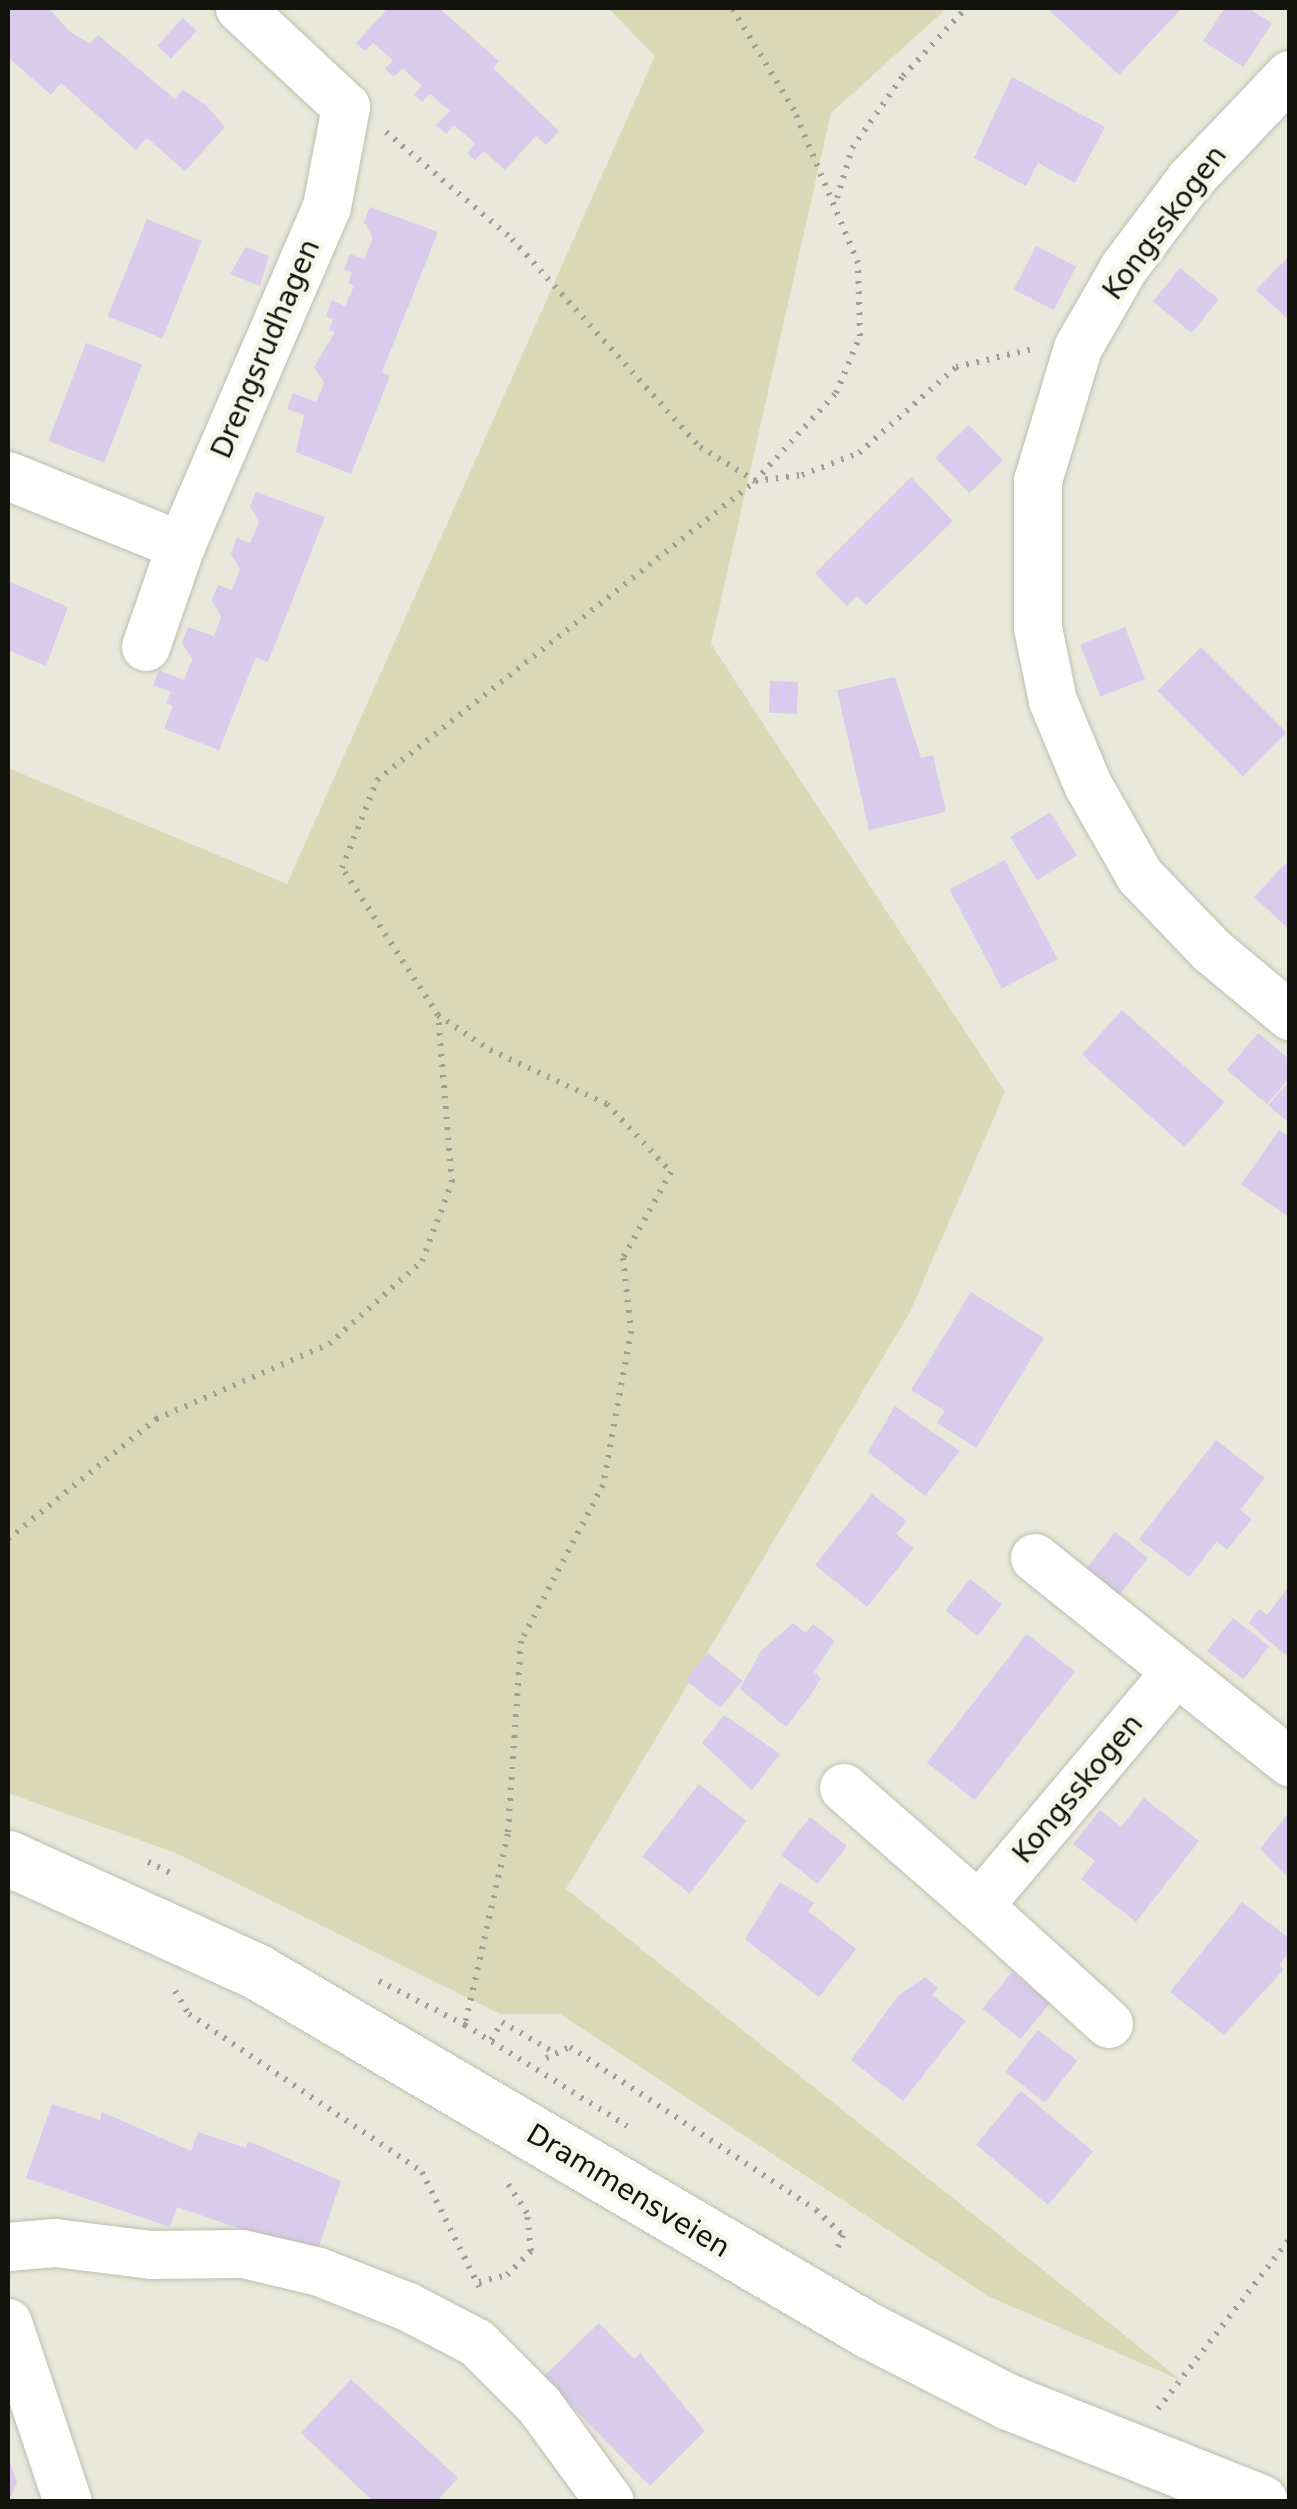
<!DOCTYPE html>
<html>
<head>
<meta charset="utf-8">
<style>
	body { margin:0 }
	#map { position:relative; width:1297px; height:2509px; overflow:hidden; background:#e9e9db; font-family:"DejaVu Sans",sans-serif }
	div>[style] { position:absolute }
	.green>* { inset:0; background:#d9d9b7 }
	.building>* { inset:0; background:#d9cbeb; transform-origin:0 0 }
	.path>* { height:6px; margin-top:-3px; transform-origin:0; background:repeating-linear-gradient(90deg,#9f9f94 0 2.5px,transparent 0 10.5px) }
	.roads { filter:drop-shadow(0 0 2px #bebeb0) drop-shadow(0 0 2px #bebeb0) }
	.minor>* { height:48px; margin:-24px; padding:0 24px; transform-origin:24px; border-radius:24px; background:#fff }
	.major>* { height:55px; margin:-27.5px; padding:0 27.5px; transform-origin:27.5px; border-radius:27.5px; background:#fff }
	span { translate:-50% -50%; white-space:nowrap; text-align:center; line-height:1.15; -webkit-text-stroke:9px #f6f6e8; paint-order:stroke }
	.street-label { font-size:28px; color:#13130e }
	.frame { position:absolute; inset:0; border:10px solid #13130e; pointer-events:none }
</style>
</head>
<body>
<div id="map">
	<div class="green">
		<div style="clip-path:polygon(608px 8px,947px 8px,831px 113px,711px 644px,1005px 1092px,910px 1312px,566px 1889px,1182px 2381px,988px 2296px,560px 2014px,500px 2014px,176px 1853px,8px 1793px,8px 768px,287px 884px,655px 56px)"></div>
	</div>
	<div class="building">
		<div style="clip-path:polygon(8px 8px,49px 8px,69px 31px,90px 44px,98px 35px,175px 99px,183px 90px,205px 104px,225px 127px,185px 171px,147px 138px,136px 150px,61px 83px,51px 95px,8px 57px)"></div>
		<div style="clip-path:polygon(388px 8px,439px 8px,499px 61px,493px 68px,559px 131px,546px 145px,536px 136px,505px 170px,484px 151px,475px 160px,467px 153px,475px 143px,454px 125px,446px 134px,436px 125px,450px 111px,430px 94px,422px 102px,414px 95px,422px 86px,402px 68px,394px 77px,385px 69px,393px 60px,373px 43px,365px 51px,356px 43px)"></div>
		<div style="clip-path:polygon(1047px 8px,1182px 8px,1119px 75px)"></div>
		<div style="clip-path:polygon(1225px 8px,1248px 8px,1272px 23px,1243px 67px,1203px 41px)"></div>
		<div style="left:183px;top:18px;width:19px;height:38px;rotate:43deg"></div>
		<div style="clip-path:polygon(1012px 77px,1105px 127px,1075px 183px,1038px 163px,1026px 186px,974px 158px)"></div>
		<div style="clip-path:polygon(370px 207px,438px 232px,382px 372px,390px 376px,351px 474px,296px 452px,304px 415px,287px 409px,293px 393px,316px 402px,324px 383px,314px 367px,335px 332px,329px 330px,333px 319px,326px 316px,332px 300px,345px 306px,354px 286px,348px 283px,352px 272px,344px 269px,350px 254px,364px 259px,373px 238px,364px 222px)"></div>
		<div style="left:147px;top:219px;width:59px;height:105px;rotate:22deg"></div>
		<div style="left:1036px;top:246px;width:45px;height:49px;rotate:27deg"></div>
		<div style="clip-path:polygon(246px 247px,269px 256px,260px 286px,230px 274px)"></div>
		<div style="clip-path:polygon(1290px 255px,1290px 321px,1256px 290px)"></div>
		<div style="left:1180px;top:268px;width:50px;height:43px;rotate:39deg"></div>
		<div style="left:86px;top:343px;width:60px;height:105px;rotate:21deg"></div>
		<div style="left:969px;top:425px;width:49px;height:47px;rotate:46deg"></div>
		<div style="clip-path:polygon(911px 477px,953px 521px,866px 605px,857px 596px,847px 606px,815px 573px)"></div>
		<div style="clip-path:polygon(256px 492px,325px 517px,268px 662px,256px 657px,219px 750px,164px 729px,173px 706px,166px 703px,171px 692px,153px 685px,159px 670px,184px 680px,192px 659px,182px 643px,188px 627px,214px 636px,221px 617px,212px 600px,218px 585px,232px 590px,240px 569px,231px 554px,237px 538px,250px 543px,259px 522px,250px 506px)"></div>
		<div style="clip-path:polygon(8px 581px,68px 607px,46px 666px,8px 650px)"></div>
		<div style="left:1125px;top:627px;width:56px;height:48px;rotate:69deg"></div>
		<div style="left:1201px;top:647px;width:121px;height:62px;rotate:45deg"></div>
		<div style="clip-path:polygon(895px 677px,921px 758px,933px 755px,946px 812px,869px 830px,837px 690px)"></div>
		<div style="left:770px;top:681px;width:28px;height:32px;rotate:2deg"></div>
		<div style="left:1050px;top:812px;width:51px;height:47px;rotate:58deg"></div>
		<div style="left:1005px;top:860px;width:112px;height:63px;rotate:62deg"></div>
		<div style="clip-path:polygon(1286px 863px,1290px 866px,1290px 930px,1254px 897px)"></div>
		<div style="left:1122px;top:1010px;width:138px;height:60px;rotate:42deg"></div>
		<div style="clip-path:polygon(1258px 1033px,1290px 1060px,1290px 1077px,1267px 1104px,1227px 1070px)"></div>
		<div style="clip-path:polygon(1290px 1081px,1290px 1124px,1268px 1105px)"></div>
		<div style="clip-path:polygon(1279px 1130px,1290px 1137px,1290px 1218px,1241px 1184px)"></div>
		<div style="clip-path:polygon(971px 1292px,1044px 1338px,976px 1448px,937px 1423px,945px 1411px,911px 1390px)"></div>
		<div style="clip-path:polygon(895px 1406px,960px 1451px,925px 1496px,868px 1452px)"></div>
		<div style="clip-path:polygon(1216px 1440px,1265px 1478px,1240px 1510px,1252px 1519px,1227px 1550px,1217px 1541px,1189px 1577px,1139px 1539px)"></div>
		<div style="clip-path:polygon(872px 1494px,907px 1521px,896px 1534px,914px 1548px,867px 1607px,815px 1565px)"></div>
		<div style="left:1115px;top:1532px;width:42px;height:47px;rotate:38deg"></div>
		<div style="left:970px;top:1579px;width:41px;height:40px;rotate:38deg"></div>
		<div style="clip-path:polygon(1290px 1585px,1290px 1659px,1249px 1623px,1259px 1609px,1267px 1615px)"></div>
		<div style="left:1233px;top:1618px;width:46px;height:42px;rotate:38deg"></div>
		<div style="clip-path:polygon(793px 1623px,806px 1633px,813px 1624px,835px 1641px,814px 1672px,821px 1678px,810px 1696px,786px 1727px,740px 1689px,761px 1651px)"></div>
		<div style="left:1027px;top:1634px;width:61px;height:163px;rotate:38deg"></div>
		<div style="left:708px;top:1653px;width:44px;height:35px;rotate:39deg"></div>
		<div style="clip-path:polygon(724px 1715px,780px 1754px,752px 1790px,702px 1743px)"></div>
		<div style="left:699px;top:1784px;width:60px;height:92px;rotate:38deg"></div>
		<div style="clip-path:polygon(1144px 1798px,1199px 1841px,1136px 1922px,1081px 1879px,1095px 1861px,1073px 1844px,1100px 1810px,1121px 1827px)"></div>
		<div style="clip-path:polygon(1290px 1811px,1290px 1879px,1260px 1849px)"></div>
		<div style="left:810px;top:1817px;width:47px;height:48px;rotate:38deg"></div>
		<div style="clip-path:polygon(780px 1882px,814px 1903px,808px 1911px,856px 1949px,819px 1997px,745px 1939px)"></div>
		<div style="clip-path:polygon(1242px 1902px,1290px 1939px,1290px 1952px,1279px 1965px,1284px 1969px,1224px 2035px,1170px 1992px)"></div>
		<div style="left:1012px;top:1972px;width:49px;height:47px;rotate:39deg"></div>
		<div style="clip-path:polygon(925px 1977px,938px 1988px,932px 1995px,966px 2021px,903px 2101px,851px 2060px,898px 1996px)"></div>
		<div style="left:1038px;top:2030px;width:50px;height:53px;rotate:38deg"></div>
		<div style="left:1021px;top:2091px;width:94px;height:70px;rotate:40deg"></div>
		<div style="clip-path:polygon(52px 2104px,100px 2120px,102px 2112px,191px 2151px,198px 2132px,246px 2148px,248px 2141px,341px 2181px,316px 2255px,177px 2207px,170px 2227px,26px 2178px)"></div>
		<div style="clip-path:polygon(599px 2323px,634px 2359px,640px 2353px,705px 2431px,650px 2486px,543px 2377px)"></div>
		<div style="clip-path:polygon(351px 2379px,458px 2478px,436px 2502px,374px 2502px,301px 2433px)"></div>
		<div style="clip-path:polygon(8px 2456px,17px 2483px,8px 2502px)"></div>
	</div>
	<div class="path">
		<div style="left:386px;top:132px;width:165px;rotate:40.3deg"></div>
		<div style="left:512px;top:239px;width:280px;rotate:47.9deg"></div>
		<div style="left:700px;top:447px;width:65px;rotate:31.7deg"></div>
		<div style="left:755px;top:481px;width:47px;rotate:-7.3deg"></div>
		<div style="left:802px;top:475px;width:61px;rotate:-21.1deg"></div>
		<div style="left:859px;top:453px;width:130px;rotate:-41.6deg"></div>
		<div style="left:956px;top:367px;width:78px;rotate:-13.3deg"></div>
		<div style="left:837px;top:198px;width:52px;rotate:-73.3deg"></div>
		<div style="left:852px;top:148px;width:88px;rotate:-54.7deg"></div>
		<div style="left:903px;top:76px;width:93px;rotate:-47.2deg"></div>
		<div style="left:438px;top:1015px;width:63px;rotate:33.9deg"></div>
		<div style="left:490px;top:1050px;width:129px;rotate:24.8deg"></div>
		<div style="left:607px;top:1104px;width:93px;rotate:46.7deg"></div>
		<div style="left:671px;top:1172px;width:98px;rotate:119.2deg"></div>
		<div style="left:623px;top:1258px;width:73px;rotate:83.7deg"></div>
		<div style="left:631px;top:1331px;width:157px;rotate:100.3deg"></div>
		<div style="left:603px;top:1485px;width:176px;rotate:117.7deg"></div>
		<div style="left:521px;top:1641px;width:193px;rotate:93.9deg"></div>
		<div style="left:508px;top:1834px;width:196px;rotate:102.7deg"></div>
		<div style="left:8px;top:1539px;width:191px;rotate:-39deg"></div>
		<div style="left:156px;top:1419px;width:189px;rotate:-23.4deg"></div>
		<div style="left:329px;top:1344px;width:125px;rotate:-41.7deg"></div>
		<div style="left:422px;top:1261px;width:85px;rotate:-69.2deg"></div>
		<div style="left:452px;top:1182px;width:168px;rotate:-94.8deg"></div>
		<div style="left:438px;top:1015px;width:176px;rotate:-123.1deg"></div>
		<div style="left:342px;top:868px;width:95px;rotate:-68.3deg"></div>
		<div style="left:377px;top:780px;width:482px;rotate:-38.3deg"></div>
		<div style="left:755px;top:481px;width:120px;rotate:-47.4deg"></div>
		<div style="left:836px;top:393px;width:62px;rotate:-67.2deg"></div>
		<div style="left:860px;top:336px;width:73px;rotate:-91.6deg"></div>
		<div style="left:858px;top:263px;width:166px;rotate:-112.7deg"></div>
		<div style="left:794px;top:110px;width:119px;rotate:-121.3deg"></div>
		<div style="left:148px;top:1862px;width:28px;rotate:26deg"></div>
		<div style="left:379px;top:1981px;width:97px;rotate:27.1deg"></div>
		<div style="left:465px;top:2025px;width:191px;rotate:31.9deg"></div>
		<div style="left:175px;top:1991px;width:27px;rotate:59deg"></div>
		<div style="left:189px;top:2014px;width:282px;rotate:34.1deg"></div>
		<div style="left:422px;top:2172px;width:133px;rotate:63.6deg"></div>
		<div style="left:491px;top:2040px;width:21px;rotate:-59deg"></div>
		<div style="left:502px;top:2022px;width:61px;rotate:30.3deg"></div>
		<div style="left:546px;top:2058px;width:26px;rotate:-25deg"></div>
		<div style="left:570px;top:2047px;width:295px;rotate:33.5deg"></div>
		<div style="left:816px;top:2210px;width:37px;rotate:43deg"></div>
		<div style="left:843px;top:2235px;width:21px;rotate:113deg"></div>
		<div style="left:479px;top:2282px;width:29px;rotate:-14deg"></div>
		<div style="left:507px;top:2275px;width:34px;rotate:-45deg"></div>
		<div style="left:531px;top:2251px;width:38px;rotate:-96deg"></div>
		<div style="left:527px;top:2213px;width:42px;rotate:-123.3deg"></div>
		<div style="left:1158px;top:2409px;width:216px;rotate:-52.3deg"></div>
	</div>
	<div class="roads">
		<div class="minor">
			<div style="left:1290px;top:75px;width:145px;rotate:133.6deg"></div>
			<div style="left:1190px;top:180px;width:110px;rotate:126.9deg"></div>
			<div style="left:1124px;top:268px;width:92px;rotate:119.9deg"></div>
			<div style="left:1078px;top:348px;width:139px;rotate:106.7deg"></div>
			<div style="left:1038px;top:481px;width:147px;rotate:90deg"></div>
			<div style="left:1038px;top:628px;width:75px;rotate:78.4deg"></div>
			<div style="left:1053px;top:701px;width:91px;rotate:67.4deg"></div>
			<div style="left:1088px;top:785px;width:105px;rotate:60.3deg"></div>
			<div style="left:1140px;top:876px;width:104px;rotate:46.2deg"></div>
			<div style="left:1212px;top:951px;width:102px;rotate:39.8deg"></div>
			<div style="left:8px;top:476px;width:187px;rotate:22deg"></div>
			<div style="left:181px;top:546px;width:369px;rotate:-66.7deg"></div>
			<div style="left:327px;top:207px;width:102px;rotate:-79.2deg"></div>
			<div style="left:346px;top:107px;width:145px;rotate:-137deg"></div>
			<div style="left:146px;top:647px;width:107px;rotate:-70.9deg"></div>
			<div style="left:1035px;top:1558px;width:327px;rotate:38.7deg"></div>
			<div style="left:844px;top:1788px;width:179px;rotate:41.2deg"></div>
			<div style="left:1109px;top:2024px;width:176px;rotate:-137.8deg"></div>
			<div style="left:979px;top:1906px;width:306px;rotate:-49.9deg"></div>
			<div style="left:8px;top:2247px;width:47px;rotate:-4.9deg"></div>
			<div style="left:55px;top:2243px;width:97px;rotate:7.1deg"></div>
			<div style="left:151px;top:2255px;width:92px;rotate:-0.6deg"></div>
			<div style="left:243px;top:2254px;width:78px;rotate:13.3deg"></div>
			<div style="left:319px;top:2272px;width:96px;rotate:21.5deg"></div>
			<div style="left:408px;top:2307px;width:78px;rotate:27.6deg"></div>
			<div style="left:477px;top:2343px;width:88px;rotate:45deg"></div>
			<div style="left:539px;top:2405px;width:120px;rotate:53.8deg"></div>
			<div style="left:8px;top:2323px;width:189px;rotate:71.5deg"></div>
		</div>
		<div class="major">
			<div style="left:8px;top:1858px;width:273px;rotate:24.5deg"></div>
			<div style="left:256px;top:1971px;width:710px;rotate:30.4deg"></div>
			<div style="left:868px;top:2330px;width:158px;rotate:27.1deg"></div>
			<div style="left:1009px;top:2402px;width:270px;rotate:21.7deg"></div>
		</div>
	</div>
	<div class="street-label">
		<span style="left:1165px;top:223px;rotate:-53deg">Kongsskogen</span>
		<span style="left:266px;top:349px;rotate:-67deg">Drengsrudhagen</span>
		<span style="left:1078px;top:1789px;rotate:-50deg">Kongsskogen</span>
		<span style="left:628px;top:2191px;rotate:31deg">Drammensveien</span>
	</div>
	<div class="frame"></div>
</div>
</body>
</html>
